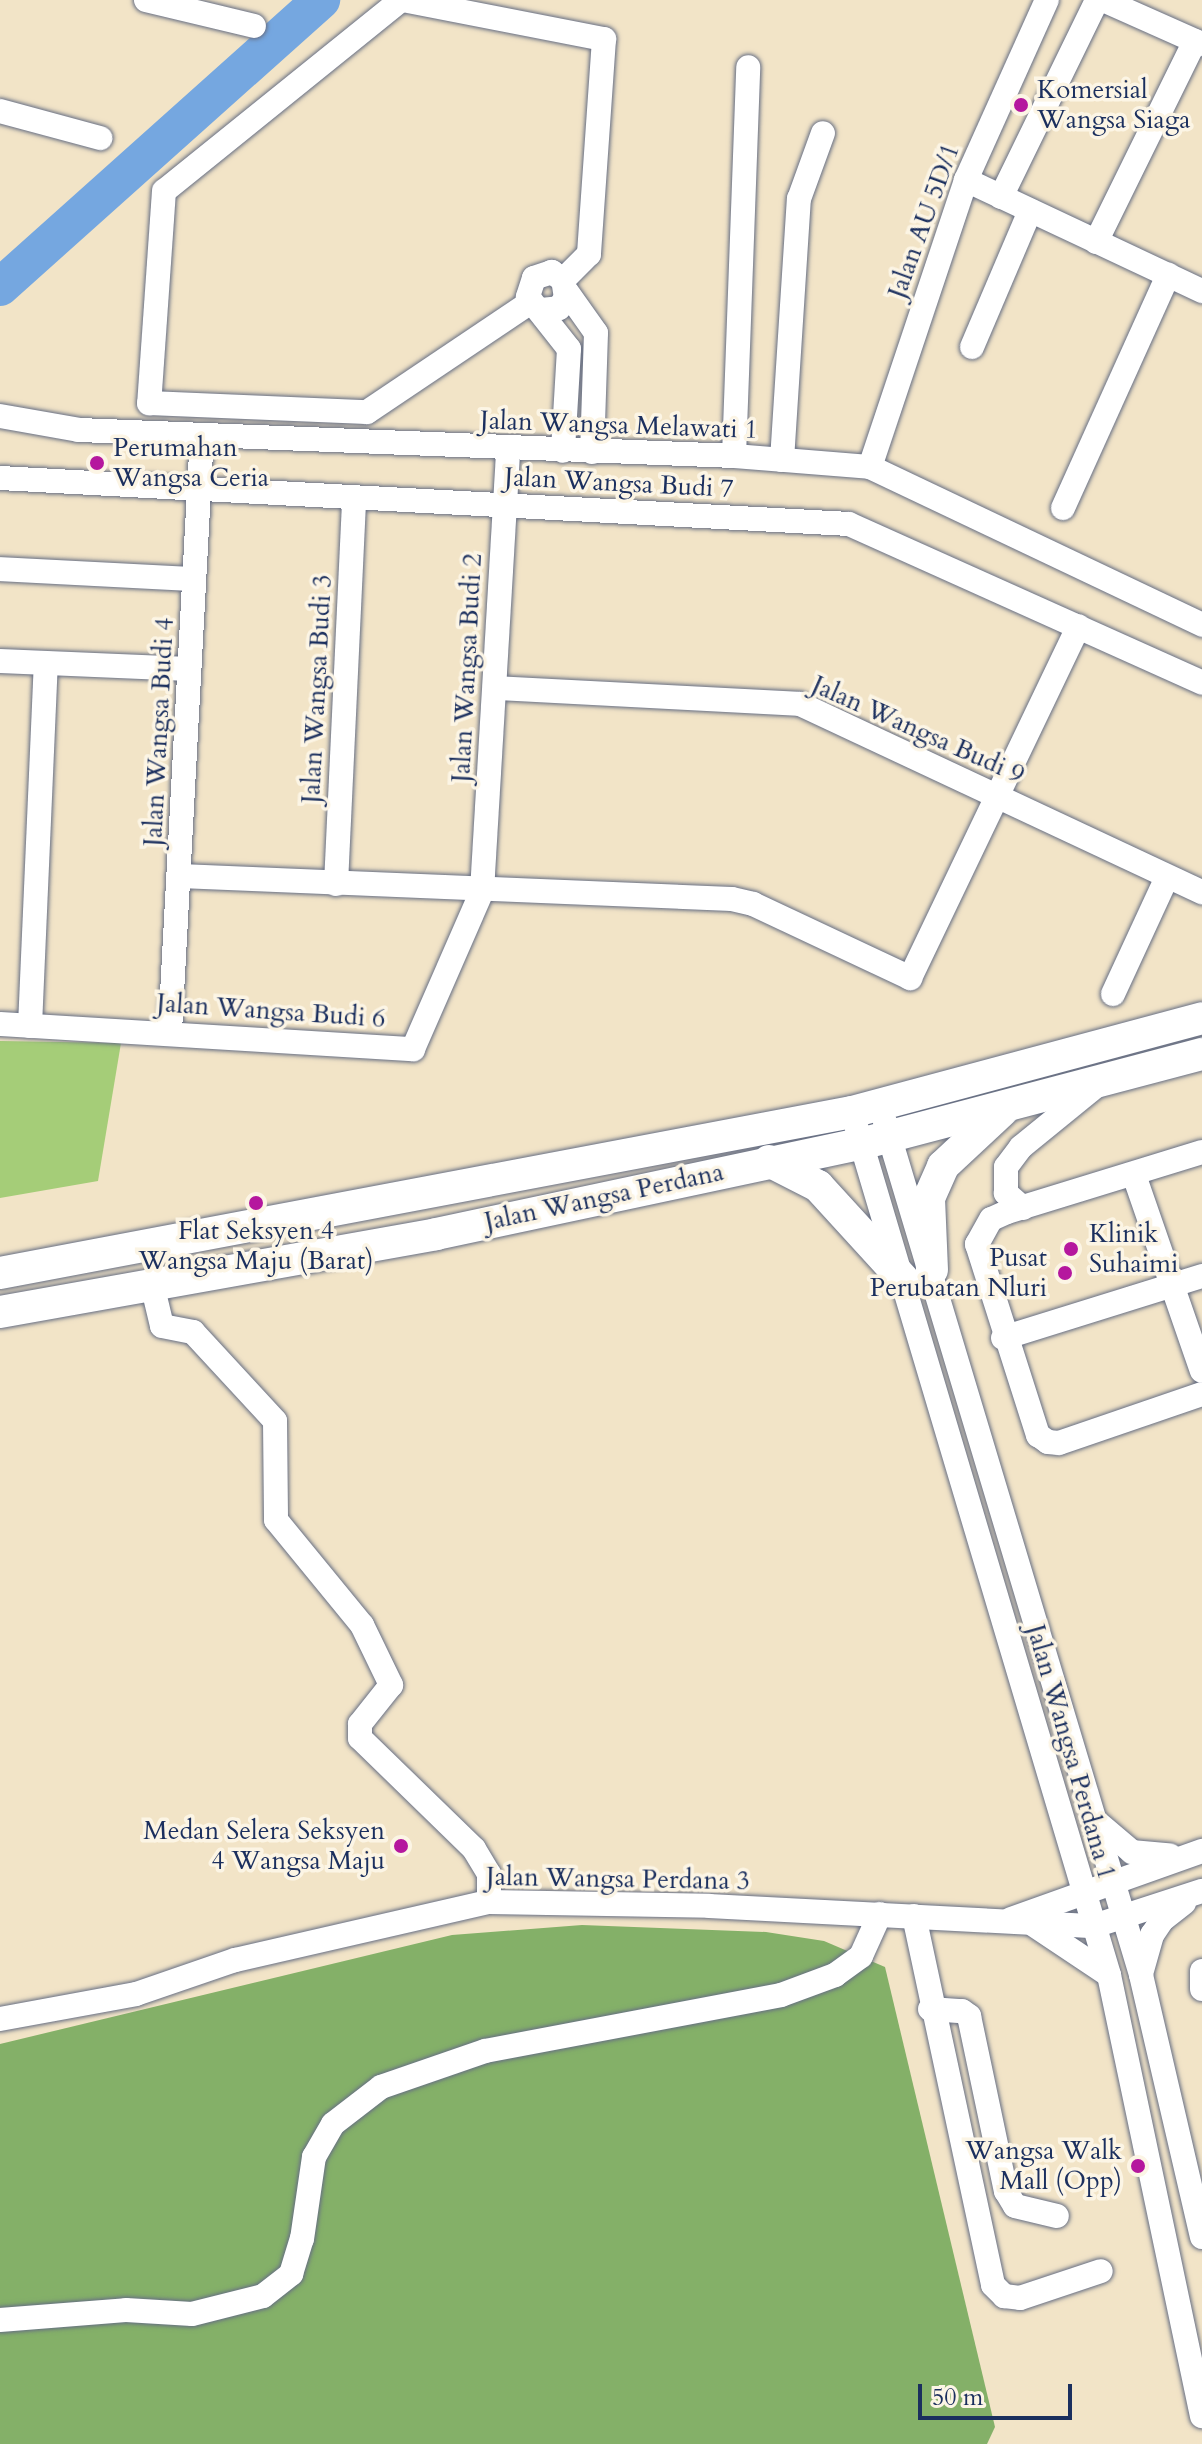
<!DOCTYPE html>
<html>
<head>
<meta charset="utf-8">
<style>
	body { margin:0 }
	#map { position:relative; width:1202px; height:2444px; overflow:hidden; background:#f2e4c7; font-family:Cardo,serif }
	div>[style] { position:absolute }
	.green>* { inset:0; background:#a5cd78 }
	.forest>* { inset:0; background:#84b068 }
	.river>* { height:38px; margin:-19px; padding:0 19px; transform-origin:19px; border-radius:19px; background:#75a7e0 }
	.roads { filter:drop-shadow(0 0 2px #666e83) drop-shadow(0 0 2px #666e83) }
	.minor>* { height:24px; margin:-12px; padding:0 12px; transform-origin:12px; border-radius:12px; background:#fff }
	.major>* { height:32px; margin:-16px; padding:0 16px; transform-origin:16px; border-radius:16px; background:#fff }
	.dots>* { width:22px; height:22px; translate:-50% -50%; box-sizing:border-box; border:4px solid #fcf5e5; border-radius:50% }
	span { translate:-50% -50%; white-space:nowrap; text-align:center; line-height:1.15; -webkit-text-stroke:7px #fcf5e5; paint-order:stroke }
	.poi-label { font-size:26px; color:#1b2f5e }
	.left { translate:0 -50%; text-align:left }
	.right { translate:-100% -50%; text-align:right }
	.street-label { font-size:26px; color:#1b2f5e }
	.scale { position:absolute; left:918px; top:2384px; width:154px; height:36px; box-sizing:border-box; border:4px solid #1b2f5e; border-top:0; padding-left:10px; font-size:24px; line-height:28px; white-space:nowrap; color:#1b2f5e; -webkit-text-stroke:6px #fcf5e5; paint-order:stroke }
</style>
</head>
<body>
<div id="map">
	<div class="green">
		<div style="clip-path:polygon(0 1041px,121px 1043px,98px 1181px,0 1198px)"></div>
	</div>
	<div class="forest">
		<div style="clip-path:polygon(582px 1925px,766px 1932px,824px 1941px,885px 1967px,995px 2427px,987px 2444px,0 2444px,0 2044px,452px 1935px)"></div>
	</div>
	<div class="river">
		<div style="left:0;top:287px;width:431px;rotate:-41.8deg"></div>
	</div>
	<div class="roads">
		<div class="minor">
			<div style="left:146px;top:0;width:111px;rotate:13.5deg"></div>
			<div style="left:401px;top:0;width:304px;rotate:141.1deg"></div>
			<div style="left:164px;top:191px;width:213px;rotate:94deg"></div>
			<div style="left:149px;top:403px;width:218px;rotate:2.4deg"></div>
			<div style="left:367px;top:412px;width:197px;rotate:-33.9deg"></div>
			<div style="left:403px;top:0;width:205px;rotate:11deg"></div>
			<div style="left:604px;top:39px;width:216px;rotate:94deg"></div>
			<div style="left:589px;top:254px;width:37px;rotate:135deg"></div>
			<div style="left:1103px;top:0;width:108px;rotate:24deg"></div>
			<div style="left:0;top:111px;width:104px;rotate:15.1deg"></div>
			<div style="left:966px;top:180px;width:261px;rotate:25.2deg"></div>
			<div style="left:1001px;top:197px;width:219px;rotate:-64deg"></div>
			<div style="left:1096px;top:242px;width:224px;rotate:-63.8deg"></div>
			<div style="left:567px;top:292px;width:50px;rotate:54.7deg"></div>
			<div style="left:596px;top:333px;width:119px;rotate:91.9deg"></div>
			<div style="left:541px;top:310px;width:18px;rotate:-6deg"></div>
			<div style="left:559px;top:308px;width:12px;rotate:-55deg"></div>
			<div style="left:566px;top:298px;width:18px;rotate:-99deg"></div>
			<div style="left:563px;top:280px;width:14px;rotate:-144deg"></div>
			<div style="left:552px;top:272px;width:19px;rotate:162deg"></div>
			<div style="left:534px;top:278px;width:20px;rotate:108deg"></div>
			<div style="left:528px;top:297px;width:66px;rotate:51.7deg"></div>
			<div style="left:569px;top:349px;width:102px;rotate:93.4deg"></div>
			<div style="left:972px;top:347px;width:148px;rotate:-66.9deg"></div>
			<div style="left:0;top:416px;width:80px;rotate:10deg"></div>
			<div style="left:79px;top:430px;width:656px;rotate:2.27deg"></div>
			<div style="left:734px;top:456px;width:136px;rotate:4.6deg"></div>
			<div style="left:870px;top:467px;width:368px;rotate:25.4deg"></div>
			<div style="left:734px;top:456px;width:389px;rotate:-87.9deg"></div>
			<div style="left:782px;top:460px;width:262px;rotate:-86.3deg"></div>
			<div style="left:799px;top:199px;width:70px;rotate:-70deg"></div>
			<div style="left:870px;top:467px;width:303px;rotate:-71.5deg"></div>
			<div style="left:966px;top:180px;width:197px;rotate:-65.8deg"></div>
			<div style="left:0;top:478px;width:850px;rotate:3.1deg"></div>
			<div style="left:849px;top:524px;width:387px;rotate:24.2deg"></div>
			<div style="left:1063px;top:508px;width:256px;rotate:-65.7deg"></div>
			<div style="left:0;top:569px;width:194px;rotate:3deg"></div>
			<div style="left:0;top:661px;width:189px;rotate:2.4deg"></div>
			<div style="left:496px;top:688px;width:304px;rotate:3deg"></div>
			<div style="left:800px;top:704px;width:444px;rotate:25.1deg"></div>
			<div style="left:180px;top:876px;width:552px;rotate:2.39deg"></div>
			<div style="left:732px;top:899px;width:22px;rotate:13deg"></div>
			<div style="left:753px;top:904px;width:174px;rotate:25.2deg"></div>
			<div style="left:910px;top:978px;width:390px;rotate:-64.4deg"></div>
			<div style="left:336px;top:884px;width:387px;rotate:-87.3deg"></div>
			<div style="left:1113px;top:994px;width:129px;rotate:-65.2deg"></div>
			<div style="left:0;top:1024px;width:414px;rotate:3.5deg"></div>
			<div style="left:413px;top:1049px;width:172px;rotate:-66.4deg"></div>
			<div style="left:482px;top:891px;width:443px;rotate:-86.6deg"></div>
			<div style="left:30px;top:1026px;width:363px;rotate:-87.5deg"></div>
			<div style="left:170px;top:1031px;width:597px;rotate:-86.93deg"></div>
			<div style="left:885px;top:1122px;width:891px;rotate:73.29deg"></div>
			<div style="left:1141px;top:1975px;width:269px;rotate:76.9deg"></div>
			<div style="left:857px;top:1129px;width:883px;rotate:73.41deg"></div>
			<div style="left:1109px;top:1975px;width:451px;rotate:78.1deg"></div>
			<div style="left:1202px;top:1152px;width:204px;rotate:162.9deg"></div>
			<div style="left:1007px;top:1212px;width:17px;rotate:156deg"></div>
			<div style="left:991px;top:1219px;width:29px;rotate:119deg"></div>
			<div style="left:977px;top:1244px;width:201px;rotate:72.3deg"></div>
			<div style="left:1038px;top:1435px;width:12px;rotate:35deg"></div>
			<div style="left:1048px;top:1442px;width:11px;rotate:5deg"></div>
			<div style="left:1059px;top:1443px;width:151px;rotate:-18.9deg"></div>
			<div style="left:1134px;top:1175px;width:207px;rotate:70.9deg"></div>
			<div style="left:1023px;top:1208px;width:23px;rotate:-139deg"></div>
			<div style="left:1006px;top:1193px;width:26px;rotate:-90deg"></div>
			<div style="left:1006px;top:1167px;width:25px;rotate:-53deg"></div>
			<div style="left:1021px;top:1147px;width:103px;rotate:-39.1deg"></div>
			<div style="left:152px;top:1284px;width:43px;rotate:76.6deg"></div>
			<div style="left:162px;top:1326px;width:32px;rotate:11deg"></div>
			<div style="left:193px;top:1332px;width:121px;rotate:47.3deg"></div>
			<div style="left:275px;top:1421px;width:99px;rotate:89.4deg"></div>
			<div style="left:276px;top:1520px;width:136px;rotate:50.7deg"></div>
			<div style="left:362px;top:1625px;width:67px;rotate:64.2deg"></div>
			<div style="left:391px;top:1685px;width:50px;rotate:128.5deg"></div>
			<div style="left:360px;top:1724px;width:14px;rotate:90deg"></div>
			<div style="left:360px;top:1738px;width:159px;rotate:44.2deg"></div>
			<div style="left:474px;top:1849px;width:29px;rotate:59deg"></div>
			<div style="left:489px;top:1874px;width:28px;rotate:90deg"></div>
			<div style="left:1003px;top:1338px;width:208px;rotate:-17.3deg"></div>
			<div style="left:1098px;top:1823px;width:45px;rotate:40.5deg"></div>
			<div style="left:1132px;top:1852px;width:38px;rotate:5deg"></div>
			<div style="left:914px;top:1916px;width:377px;rotate:77.9deg"></div>
			<div style="left:993px;top:2285px;width:16px;rotate:45deg"></div>
			<div style="left:1004px;top:2296px;width:16px;rotate:7deg"></div>
			<div style="left:1020px;top:2298px;width:85px;rotate:-18.4deg"></div>
			<div style="left:1011px;top:1919px;width:203px;rotate:-19.6deg"></div>
			<div style="left:1034px;top:1925px;width:90px;rotate:33.7deg"></div>
			<div style="left:1202px;top:1971px;width:18px;rotate:90deg"></div>
			<div style="left:1141px;top:1974px;width:41px;rotate:-74.2deg"></div>
			<div style="left:1152px;top:1935px;width:18px;rotate:-56deg"></div>
			<div style="left:1162px;top:1920px;width:28px;rotate:-38deg"></div>
			<div style="left:930px;top:2009px;width:32px;rotate:4deg"></div>
			<div style="left:962px;top:2011px;width:9px;rotate:36deg"></div>
			<div style="left:969px;top:2016px;width:179px;rotate:78.1deg"></div>
			<div style="left:1006px;top:2191px;width:17px;rotate:59deg"></div>
			<div style="left:1015px;top:2206px;width:43px;rotate:13.4deg"></div>
			<div style="left:0;top:2019px;width:138px;rotate:-10.4deg"></div>
			<div style="left:136px;top:1994px;width:105px;rotate:-19deg"></div>
			<div style="left:235px;top:1960px;width:261px;rotate:-12.9deg"></div>
			<div style="left:489px;top:1902px;width:220px;rotate:1deg"></div>
			<div style="left:709px;top:1906px;width:386px;rotate:3deg"></div>
			<div style="left:1094px;top:1926px;width:114px;rotate:-18deg"></div>
			<div style="left:0;top:2320px;width:126px;rotate:-4.5deg"></div>
			<div style="left:126px;top:2310px;width:66px;rotate:3.5deg"></div>
			<div style="left:192px;top:2314px;width:73px;rotate:-14.2deg"></div>
			<div style="left:263px;top:2296px;width:36px;rotate:-38deg"></div>
			<div style="left:291px;top:2274px;width:37px;rotate:-73deg"></div>
			<div style="left:302px;top:2239px;width:83px;rotate:-81.7deg"></div>
			<div style="left:314px;top:2157px;width:38px;rotate:-60deg"></div>
			<div style="left:333px;top:2124px;width:61px;rotate:-37.6deg"></div>
			<div style="left:381px;top:2087px;width:110px;rotate:-19.1deg"></div>
			<div style="left:485px;top:2051px;width:301px;rotate:-10.7deg"></div>
			<div style="left:781px;top:1995px;width:58px;rotate:-20.3deg"></div>
			<div style="left:835px;top:1975px;width:32px;rotate:-36deg"></div>
			<div style="left:861px;top:1956px;width:46px;rotate:-65.7deg"></div>
		</div>
		<div class="major">
			<div style="left:769px;top:1161px;width:55px;rotate:27deg"></div>
			<div style="left:818px;top:1186px;width:126px;rotate:47.6deg"></div>
			<div style="left:932px;top:1270px;width:72px;rotate:-92.4deg"></div>
			<div style="left:929px;top:1198px;width:35px;rotate:-66deg"></div>
			<div style="left:943px;top:1166px;width:81px;rotate:-43deg"></div>
			<div style="left:0;top:1273px;width:867px;rotate:-10.7deg"></div>
			<div style="left:852px;top:1112px;width:362px;rotate:-15deg"></div>
			<div style="left:0;top:1312px;width:443px;rotate:-10.1deg"></div>
			<div style="left:436px;top:1234px;width:434px;rotate:-12deg"></div>
			<div style="left:861px;top:1144px;width:353px;rotate:-14.8deg"></div>
		</div>
	</div>
	<div class="dots">
		<div style="left:1021px;top:105px;background:#b5179e"></div>
		<div style="left:97px;top:463px;background:#b5179e"></div>
		<div style="left:256px;top:1203px;background:#b5179e"></div>
		<div style="left:1071px;top:1249px;background:#b5179e"></div>
		<div style="left:1065px;top:1273px;background:#b5179e"></div>
		<div style="left:401px;top:1846px;background:#b5179e"></div>
		<div style="left:1138px;top:2166px;background:#b5179e"></div>
	</div>
	<div class="poi-label">
		<span class="left" style="left:1037px;top:105px">Komersial<br>Wangsa Siaga</span>
		<span class="left" style="left:113px;top:463px">Perumahan<br>Wangsa Ceria</span>
		<span style="left:256px;top:1246px">Flat Seksyen 4<br>Wangsa Maju (Barat)</span>
		<span class="left" style="left:1089px;top:1249px">Klinik<br>Suhaimi</span>
		<span class="right" style="left:1047px;top:1273px">Pusat<br>Perubatan Nluri</span>
		<span class="right" style="left:385px;top:1846px">Medan Selera Seksyen<br>4 Wangsa Maju</span>
		<span class="right" style="left:1122px;top:2166px">Wangsa Walk<br>Mall (Opp)</span>
	</div>
	<div class="street-label">
		<span style="left:924px;top:221px;rotate:-70deg">Jalan AU 5D/1</span>
		<span style="left:619px;top:425px;rotate:2deg">Jalan Wangsa Melawati 1</span>
		<span style="left:619px;top:483px;rotate:3deg">Jalan Wangsa Budi 7</span>
		<span style="left:467px;top:668px;rotate:-87deg">Jalan Wangsa Budi 2</span>
		<span style="left:317px;top:689px;rotate:-87deg">Jalan Wangsa Budi 3</span>
		<span style="left:918px;top:730px;rotate:24deg">Jalan Wangsa Budi 9</span>
		<span style="left:159px;top:732px;rotate:-87deg">Jalan Wangsa Budi 4</span>
		<span style="left:271px;top:1011px;rotate:4deg">Jalan Wangsa Budi 6</span>
		<span style="left:604px;top:1197px;rotate:-12deg">Jalan Wangsa Perdana</span>
		<span style="left:1071px;top:1752px;rotate:74deg">Jalan Wangsa Perdana 1</span>
		<span style="left:618px;top:1879px;rotate:1deg">Jalan Wangsa Perdana 3</span>
	</div>
	<div class="scale">50 m</div>
</div>
</body>
</html>
